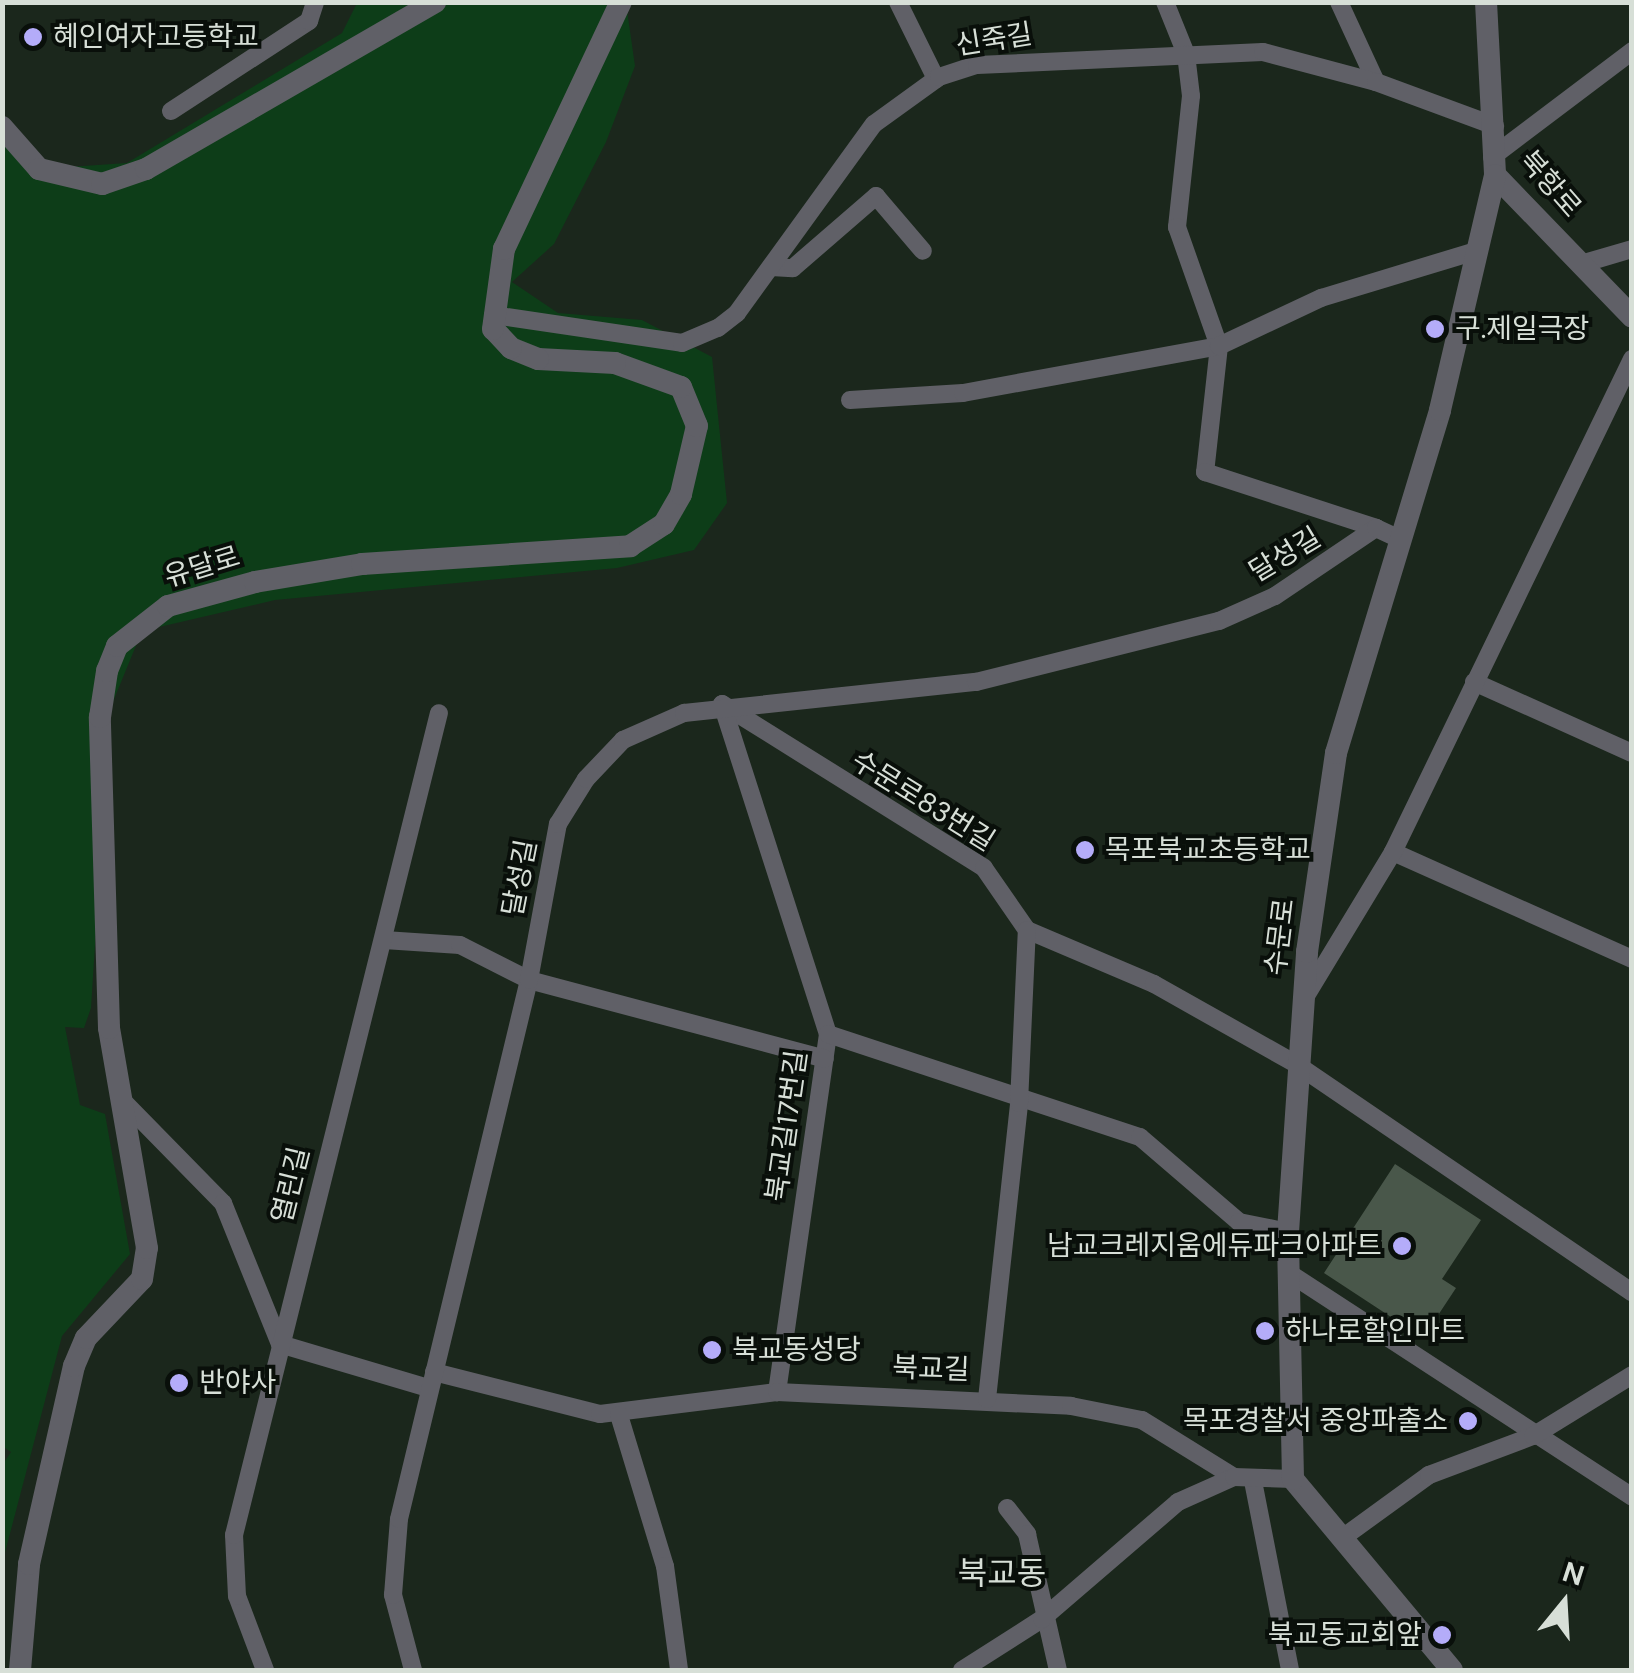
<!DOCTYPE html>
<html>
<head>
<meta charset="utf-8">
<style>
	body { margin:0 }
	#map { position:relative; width:1634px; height:1673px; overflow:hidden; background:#1b271c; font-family:"DM Sans","Noto Sans KR",sans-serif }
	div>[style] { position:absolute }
	.green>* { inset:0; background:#0d3d18 }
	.building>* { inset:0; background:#49574a }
	.minor>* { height:18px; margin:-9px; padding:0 9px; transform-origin:9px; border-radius:9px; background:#606067 }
	.tertiary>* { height:22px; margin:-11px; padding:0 11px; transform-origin:11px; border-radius:11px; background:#606067 }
	.dots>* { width:28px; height:28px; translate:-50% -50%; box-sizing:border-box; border:5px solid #090f0a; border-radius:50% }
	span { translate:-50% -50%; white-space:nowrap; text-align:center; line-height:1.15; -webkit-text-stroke:8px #090f0a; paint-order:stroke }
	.poi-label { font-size:28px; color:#d7dfd7 }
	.left { translate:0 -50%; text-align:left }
	.right { translate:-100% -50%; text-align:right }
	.street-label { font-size:28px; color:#d7dfd7 }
	.quarter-label { font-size:32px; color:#d7dfd7 }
	.frame { position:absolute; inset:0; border:5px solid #d7dfd7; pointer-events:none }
	.north { position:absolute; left:1514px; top:1553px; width:100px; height:100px; -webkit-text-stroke:8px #090f0a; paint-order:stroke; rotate:18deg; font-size:28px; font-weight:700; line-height:40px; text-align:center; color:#d7dfd7 }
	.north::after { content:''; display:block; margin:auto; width:35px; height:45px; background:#d7dfd7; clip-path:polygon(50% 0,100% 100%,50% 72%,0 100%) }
</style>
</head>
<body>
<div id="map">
	<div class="green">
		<div style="clip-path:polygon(357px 3px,626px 3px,635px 66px,606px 142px,554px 244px,512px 282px,558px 313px,642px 320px,712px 357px,727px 503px,694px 550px,617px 568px,275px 600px,142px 631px,110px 709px,91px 1008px,84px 1028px,65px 1027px,80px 1105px,105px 1114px,130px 1254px,62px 1336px,3px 1560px,3px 1464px,11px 1452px,2px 1446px,3px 143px,39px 169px,127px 163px,342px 33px)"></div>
	</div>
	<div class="building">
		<div style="clip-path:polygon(1395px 1164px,1481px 1220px,1442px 1279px,1456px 1288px,1423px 1338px,1324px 1273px)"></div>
	</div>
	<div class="minor">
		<div style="left:898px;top:2px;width:86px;rotate:63.7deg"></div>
		<div style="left:1165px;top:2px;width:56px;rotate:68deg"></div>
		<div style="left:1186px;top:54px;width:42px;rotate:83.2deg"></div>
		<div style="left:1191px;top:96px;width:132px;rotate:96.1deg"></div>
		<div style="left:1177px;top:227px;width:126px;rotate:70.6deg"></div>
		<div style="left:1219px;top:346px;width:127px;rotate:96.3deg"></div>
		<div style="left:1205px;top:472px;width:180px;rotate:18.1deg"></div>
		<div style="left:1339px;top:2px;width:88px;rotate:65.2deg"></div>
		<div style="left:171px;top:111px;width:165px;rotate:-33.1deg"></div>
		<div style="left:309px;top:21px;width:20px;rotate:-72deg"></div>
		<div style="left:1492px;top:157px;width:176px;rotate:-37.1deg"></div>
		<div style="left:1581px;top:264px;width:53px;rotate:-16.4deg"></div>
		<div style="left:771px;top:267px;width:22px;rotate:3deg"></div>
		<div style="left:793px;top:268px;width:110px;rotate:-40.9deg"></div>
		<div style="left:876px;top:196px;width:72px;rotate:49.5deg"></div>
		<div style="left:493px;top:315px;width:191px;rotate:8.4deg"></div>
		<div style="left:682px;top:343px;width:39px;rotate:-23deg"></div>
		<div style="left:718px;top:328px;width:24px;rotate:-38deg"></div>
		<div style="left:737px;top:313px;width:233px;rotate:-54.1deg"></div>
		<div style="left:874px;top:124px;width:80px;rotate:-35.9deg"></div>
		<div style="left:939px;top:77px;width:40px;rotate:-18deg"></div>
		<div style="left:977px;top:65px;width:286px;rotate:-2.6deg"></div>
		<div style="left:1263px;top:52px;width:117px;rotate:14.9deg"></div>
		<div style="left:1376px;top:82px;width:127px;rotate:20.3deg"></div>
		<div style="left:850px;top:400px;width:113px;rotate:-3.5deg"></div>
		<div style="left:963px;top:393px;width:260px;rotate:-10.4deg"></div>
		<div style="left:1219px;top:346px;width:113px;rotate:-25.2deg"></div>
		<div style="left:1321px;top:298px;width:165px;rotate:-16.9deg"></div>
		<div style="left:1474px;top:682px;width:173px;rotate:24.2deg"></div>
		<div style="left:722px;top:704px;width:309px;rotate:32deg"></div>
		<div style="left:984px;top:868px;width:75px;rotate:55.3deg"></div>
		<div style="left:1027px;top:930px;width:138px;rotate:23deg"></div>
		<div style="left:1154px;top:984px;width:163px;rotate:29.4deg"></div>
		<div style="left:1296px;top:1064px;width:406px;rotate:34.2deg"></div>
		<div style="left:722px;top:704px;width:347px;rotate:72.2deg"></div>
		<div style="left:828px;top:1034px;width:362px;rotate:98.1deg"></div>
		<div style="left:1393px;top:852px;width:262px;rotate:24.1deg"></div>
		<div style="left:384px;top:940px;width:76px;rotate:3.8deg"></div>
		<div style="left:460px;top:945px;width:77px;rotate:26.9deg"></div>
		<div style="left:529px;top:980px;width:306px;rotate:14.9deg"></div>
		<div style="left:1304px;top:999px;width:172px;rotate:-58.8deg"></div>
		<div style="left:1393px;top:852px;width:548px;rotate:-64.14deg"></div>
		<div style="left:828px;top:1034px;width:329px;rotate:18.3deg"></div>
		<div style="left:1140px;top:1137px;width:130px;rotate:40.6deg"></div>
		<div style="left:1239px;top:1222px;width:50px;rotate:11.5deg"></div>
		<div style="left:121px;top:1099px;width:146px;rotate:45.6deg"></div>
		<div style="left:223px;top:1203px;width:152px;rotate:68deg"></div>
		<div style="left:280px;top:1344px;width:155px;rotate:16.5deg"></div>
		<div style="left:1289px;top:1273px;width:410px;rotate:33.1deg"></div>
		<div style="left:434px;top:1372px;width:171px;rotate:14.2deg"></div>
		<div style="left:600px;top:1414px;width:178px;rotate:-7.1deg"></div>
		<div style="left:777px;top:1392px;width:294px;rotate:2.7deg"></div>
		<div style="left:1071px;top:1406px;width:72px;rotate:11.2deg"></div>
		<div style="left:1142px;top:1420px;width:108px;rotate:31.8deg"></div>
		<div style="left:987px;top:1399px;width:298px;rotate:-83.8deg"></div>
		<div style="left:1019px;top:1103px;width:173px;rotate:-87.4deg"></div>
		<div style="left:619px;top:1415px;width:158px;rotate:73.1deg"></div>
		<div style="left:665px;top:1566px;width:105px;rotate:82.3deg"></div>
		<div style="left:1253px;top:1481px;width:193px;rotate:78.9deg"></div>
		<div style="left:1007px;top:1508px;width:33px;rotate:52deg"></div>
		<div style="left:1027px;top:1534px;width:139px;rotate:77.2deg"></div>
		<div style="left:1345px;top:1536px;width:104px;rotate:-36deg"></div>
		<div style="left:1429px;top:1475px;width:111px;rotate:-20.6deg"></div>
		<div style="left:1533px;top:1436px;width:116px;rotate:-31.6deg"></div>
		<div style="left:265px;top:1670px;width:79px;rotate:-110.7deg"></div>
		<div style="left:237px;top:1596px;width:61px;rotate:-92.8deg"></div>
		<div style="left:234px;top:1535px;width:847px;rotate:-76deg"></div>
		<div style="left:413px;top:1670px;width:78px;rotate:-104.9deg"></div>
		<div style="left:393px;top:1595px;width:76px;rotate:-85.5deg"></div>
		<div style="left:399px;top:1519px;width:554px;rotate:-76.44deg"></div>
		<div style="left:529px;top:980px;width:159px;rotate:-79.5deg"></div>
		<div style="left:558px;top:824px;width:53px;rotate:-58.1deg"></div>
		<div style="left:586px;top:779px;width:54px;rotate:-46.5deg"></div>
		<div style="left:623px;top:740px;width:67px;rotate:-23.9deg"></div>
		<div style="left:684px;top:713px;width:294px;rotate:-6.1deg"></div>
		<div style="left:976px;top:682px;width:251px;rotate:-14.1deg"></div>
		<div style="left:1219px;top:621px;width:61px;rotate:-24.1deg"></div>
		<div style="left:1275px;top:596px;width:122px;rotate:-34deg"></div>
		<div style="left:1376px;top:528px;width:26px;rotate:25deg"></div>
		<div style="left:962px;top:1670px;width:95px;rotate:-32.5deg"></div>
		<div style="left:1042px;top:1619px;width:179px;rotate:-40.7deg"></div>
		<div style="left:1178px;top:1502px;width:61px;rotate:-24.1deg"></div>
		<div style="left:1234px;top:1477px;width:59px;rotate:1.9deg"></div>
	</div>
	<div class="tertiary">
		<div style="left:1486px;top:2px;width:173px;rotate:87deg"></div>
		<div style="left:1495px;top:175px;width:197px;rotate:46deg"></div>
		<div style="left:2px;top:127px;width:56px;rotate:48.6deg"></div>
		<div style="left:39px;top:169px;width:65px;rotate:13.4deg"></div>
		<div style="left:102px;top:184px;width:46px;rotate:-18.8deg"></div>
		<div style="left:146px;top:169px;width:334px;rotate:-30deg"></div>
		<div style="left:20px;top:1670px;width:106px;rotate:-85.1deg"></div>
		<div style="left:29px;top:1564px;width:203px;rotate:-77.2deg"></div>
		<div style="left:74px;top:1366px;width:30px;rotate:-67deg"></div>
		<div style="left:86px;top:1338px;width:81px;rotate:-46.5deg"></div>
		<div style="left:142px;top:1279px;width:31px;rotate:-81deg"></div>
		<div style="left:147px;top:1248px;width:223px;rotate:-99.8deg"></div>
		<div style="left:109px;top:1028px;width:311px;rotate:-91.7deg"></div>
		<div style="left:100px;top:717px;width:47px;rotate:-81.3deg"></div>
		<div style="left:107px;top:671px;width:27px;rotate:-68deg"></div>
		<div style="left:117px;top:646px;width:65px;rotate:-38.1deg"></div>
		<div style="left:168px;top:606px;width:90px;rotate:-15.4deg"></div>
		<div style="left:255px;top:582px;width:109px;rotate:-9.5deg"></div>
		<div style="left:362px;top:564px;width:269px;rotate:-3.8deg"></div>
		<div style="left:630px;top:546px;width:40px;rotate:-32.9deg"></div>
		<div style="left:664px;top:524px;width:34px;rotate:-60deg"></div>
		<div style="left:681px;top:494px;width:70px;rotate:-76.8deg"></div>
		<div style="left:697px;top:426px;width:42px;rotate:-112.3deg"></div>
		<div style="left:681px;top:387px;width:70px;rotate:-160deg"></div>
		<div style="left:615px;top:363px;width:77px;rotate:-177deg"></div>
		<div style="left:538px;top:359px;width:29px;rotate:-158deg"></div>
		<div style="left:511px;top:348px;width:26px;rotate:-133deg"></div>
		<div style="left:493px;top:329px;width:81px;rotate:-82.2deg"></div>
		<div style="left:504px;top:249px;width:273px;rotate:-64.7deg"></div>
		<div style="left:1452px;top:1670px;width:249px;rotate:-129.8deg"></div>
		<div style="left:1293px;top:1479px;width:247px;rotate:-91.2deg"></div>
		<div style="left:1288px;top:1232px;width:281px;rotate:-86.1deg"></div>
		<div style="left:1307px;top:952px;width:201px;rotate:-81.7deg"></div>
		<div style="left:1336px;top:753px;width:358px;rotate:-73.1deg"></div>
		<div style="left:1440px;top:410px;width:241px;rotate:-76.8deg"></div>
	</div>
	<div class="dots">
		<div style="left:33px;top:37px;background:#b4acf9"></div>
		<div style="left:1435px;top:329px;background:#b4acf9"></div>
		<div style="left:1085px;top:850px;background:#b4acf9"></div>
		<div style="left:1402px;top:1246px;background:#b4acf9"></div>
		<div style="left:1265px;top:1331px;background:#b4acf9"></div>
		<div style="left:712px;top:1350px;background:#b4acf9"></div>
		<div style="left:179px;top:1383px;background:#b4acf9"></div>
		<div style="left:1468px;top:1421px;background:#b4acf9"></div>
		<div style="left:1442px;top:1635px;background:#b4acf9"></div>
	</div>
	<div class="poi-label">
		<span class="left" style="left:53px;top:37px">혜인여자고등학교</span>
		<span class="left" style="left:1455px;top:329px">구.제일극장</span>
		<span class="left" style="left:1105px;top:850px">목포북교초등학교</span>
		<span class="right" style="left:1382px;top:1246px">남교크레지움에듀파크아파트</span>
		<span class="left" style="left:1285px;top:1331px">하나로할인마트</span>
		<span class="left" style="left:732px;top:1350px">북교동성당</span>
		<span class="left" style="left:199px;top:1383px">반야사</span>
		<span class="right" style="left:1448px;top:1421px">목포경찰서 중앙파출소</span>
		<span class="right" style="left:1422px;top:1635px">북교동교회앞</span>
	</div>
	<div class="street-label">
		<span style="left:994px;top:40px;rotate:-9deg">신죽길</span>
		<span style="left:1550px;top:184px;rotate:49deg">북항로</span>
		<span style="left:1285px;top:555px;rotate:-31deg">달성길</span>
		<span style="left:202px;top:567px;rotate:-17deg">유달로</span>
		<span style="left:923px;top:801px;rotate:32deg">수문로83번길</span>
		<span style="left:520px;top:878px;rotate:-79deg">달성길</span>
		<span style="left:1280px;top:937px;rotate:-83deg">수문로</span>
		<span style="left:787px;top:1126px;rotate:-82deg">북교길17번길</span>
		<span style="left:291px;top:1185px;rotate:-76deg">열린길</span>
		<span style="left:931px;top:1369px;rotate:2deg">북교길</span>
	</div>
	<div class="quarter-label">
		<span style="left:1002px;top:1573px">북교동</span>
	</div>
	<div class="frame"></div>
	<div class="north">N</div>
</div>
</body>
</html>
